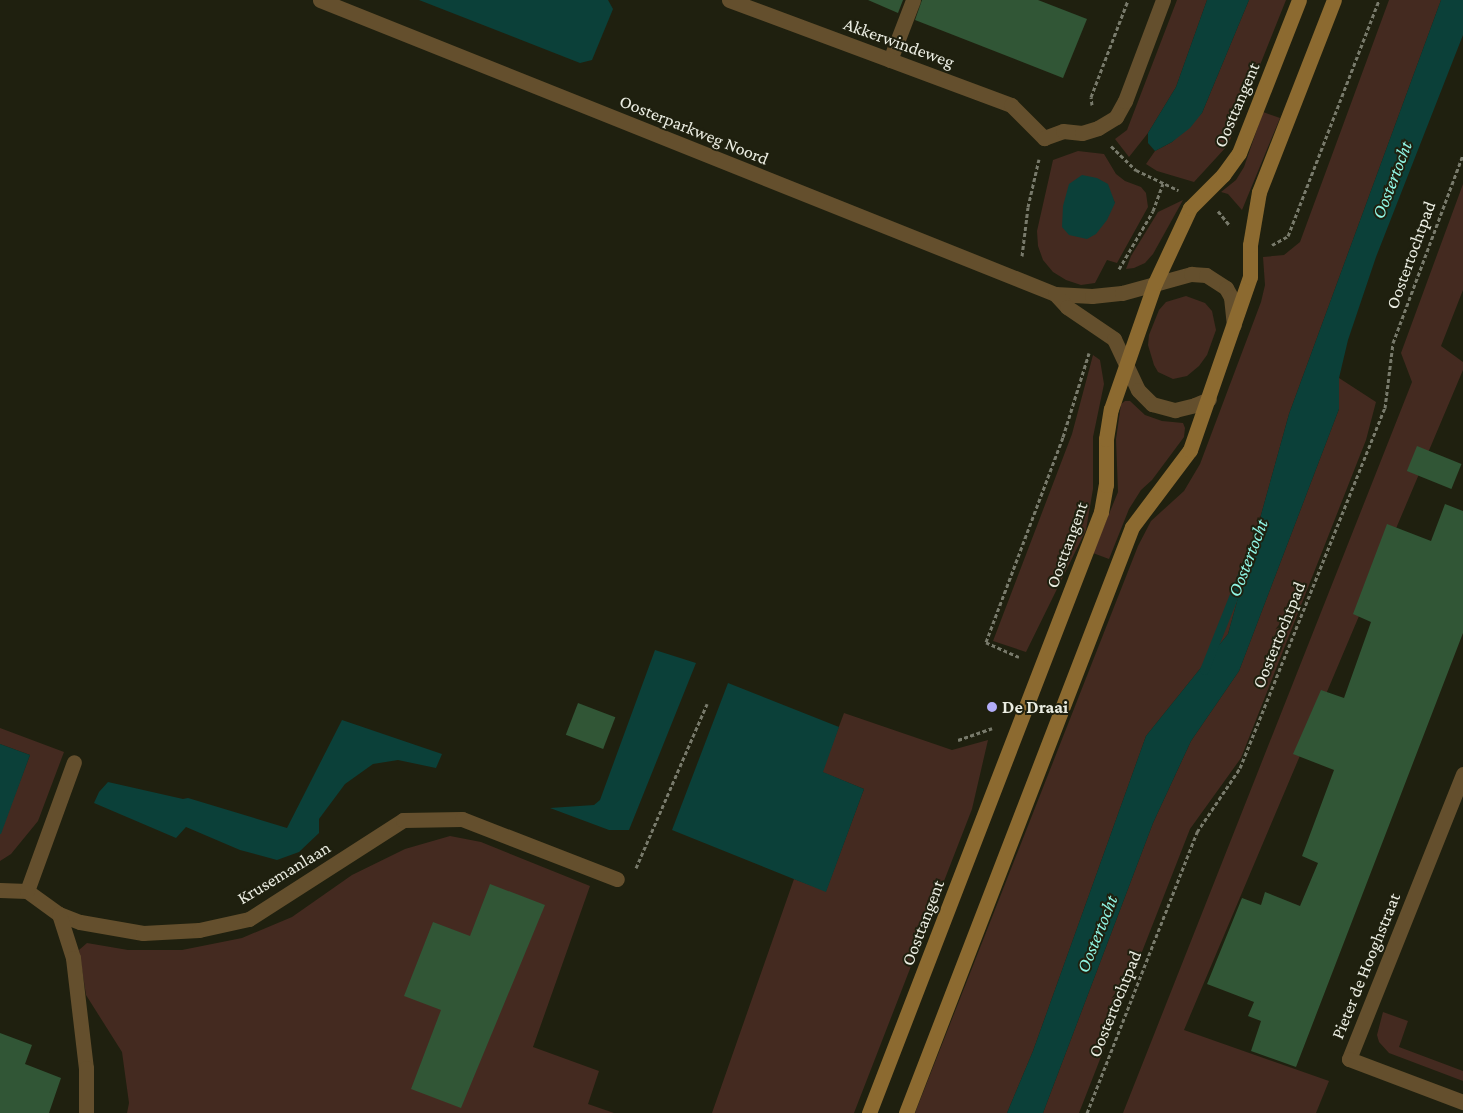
<!DOCTYPE html>
<html>
<head>
<meta charset="utf-8">
<style>
	body { margin:0 }
	#map { position:relative; width:1463px; height:1113px; overflow:hidden; background:#1f200f; font-family:"Crimson Pro",serif }
	div>[style] { position:absolute }
	.green>* { inset:0; background:#442a20 }
	.water>* { inset:0; background:#0b4039 }
	.stream>* { height:9px; margin:-4.5px; padding:0 4.5px; transform-origin:4.5px; border-radius:4.5px; background:#0b4039 }
	.building>* { inset:0; background:#315636; transform-origin:0 0 }
	.path>* { height:3px; margin-top:-1.5px; transform-origin:0; background:repeating-linear-gradient(90deg,#787a6b 0 4px,transparent 0 6.5px) }
	.lane>* { height:15px; margin:-7.5px; padding:0 7.5px; transform-origin:7.5px; border-radius:7.5px; background:#644f2d }
	.street>* { height:15px; margin:-7.5px; padding:0 7.5px; transform-origin:7.5px; border-radius:7.5px; background:#644f2d }
	.secondary>* { height:15px; margin:-7.5px; padding:0 7.5px; transform-origin:7.5px; border-radius:7.5px; background:#8c6a30 }
	.dots>* { width:14px; height:14px; translate:-50% -50%; box-sizing:border-box; border:2px solid #1f200f; border-radius:50% }
	span { translate:-50% -50%; white-space:nowrap; text-align:center; line-height:1.15; -webkit-text-stroke:4px #1f200f; paint-order:stroke }
	.street-label { font-size:18px; color:#ebede2 }
	.poi-label { font-size:18px; color:#ebede2; font-weight:700 }
	.left { translate:0 -50%; text-align:left }
	.water-label { font-size:19px; color:#90f5e4; font-style:italic }
</style>
</head>
<body>
<div id="map">
	<div class="green">
		<div style="clip-path:polygon(1177px 0,1207px 0,1176px 87px,1148px 133px,1129px 157px,1115px 139px,1127px 130px)"></div>
		<div style="clip-path:polygon(1249px 0,1286px 0,1228px 145px,1194px 182px,1157px 171px,1146px 164px,1155px 151px,1172px 142px,1202px 113px)"></div>
		<div style="clip-path:polygon(1389px 0,1441px 0,1289px 414px,1228px 634px,1146px 736px,1033px 1051px,1007px 1113px,915px 1113px,1138px 546px,1151px 521px,1184px 491px,1200px 464px,1261px 302px,1265px 285px,1263px 257px,1284px 255px,1300px 242px)"></div>
		<div style="clip-path:polygon(1263px 112px,1280px 118px,1242px 210px,1228px 194px,1221px 192px,1236px 180px,1244px 167px)"></div>
		<div style="clip-path:polygon(evenodd,1078px 151px,1104px 154px,1116px 174px,1125px 181px,1141px 187px,1146px 193px,1148px 207px,1117px 263px,1107px 260px,1095px 283px,1081px 285px,1066px 280px,1053px 272px,1043px 260px,1038px 246px,1037px 231px,1053px 160px,1078px 151px,1111px 195px,1115px 203px,1063px 206px,1111px 195px)"></div>
		<div style="clip-path:polygon(1463px 184px,1463px 290px,1441px 346px,1463px 362px,1463px 370px,1184px 1030px,1329px 1081px,1316px 1113px,1123px 1113px,1412px 382px,1401px 353px)"></div>
		<div style="clip-path:polygon(1183px 200px,1153px 254px,1145px 263px,1134px 268px,1126px 269px,1131px 256px,1158px 212px)"></div>
		<div style="clip-path:polygon(1186px 296px,1205px 303px,1212px 311px,1216px 330px,1207px 355px,1199px 366px,1187px 376px,1173px 379px,1158px 372px,1154px 365px,1148px 345px,1149px 335px,1159px 310px,1166px 302px)"></div>
		<div style="clip-path:polygon(1093px 355px,1100px 360px,1104px 384px,1093px 437px,1093px 489px,1086px 530px,1026px 652px,993px 641px,1072px 434px)"></div>
		<div style="clip-path:polygon(1339px 378px,1376px 402px,1366px 440px,1241px 758px,1190px 829px,1079px 1113px,1043px 1113px,1153px 823px,1191px 741px,1239px 671px,1339px 409px)"></div>
		<div style="clip-path:polygon(1125px 401px,1130px 401px,1145px 415px,1162px 421px,1183px 423px,1185px 428px,1184px 437px,1152px 480px,1141px 490px,1129px 509px,1109px 559px,1093px 553px,1118px 492px,1116px 439px,1121px 404px)"></div>
		<div style="clip-path:polygon(844px 713px,952px 750px,988px 740px,972px 809px,854px 1113px,712px 1113px,794px 879px,826px 891px,864px 789px,822px 772px)"></div>
		<div style="clip-path:polygon(0 728px,64px 752px,38px 821px,11px 854px,0 861px,0 834px,30px 755px,0 744px)"></div>
		<div style="clip-path:polygon(450px 836px,481px 842px,590px 886px,533px 1047px,599px 1071px,588px 1104px,614px 1113px,127px 1113px,129px 1103px,122px 1052px,86px 995px,79px 950px,87px 943px,128px 950px,182px 950px,242px 938px,292px 917px,352px 875px,405px 849px)"></div>
		<div style="clip-path:polygon(1383px 1012px,1408px 1021px,1399px 1047px,1463px 1071px,1463px 1081px,1389px 1053px,1379px 1042px,1377px 1035px)"></div>
	</div>
	<div class="water">
		<div style="clip-path:polygon(419px 0,608px 0,613px 9px,592px 60px,580px 63px)"></div>
		<div style="clip-path:polygon(1207px 0,1249px 0,1202px 113px,1190px 128px,1172px 142px,1155px 151px,1148px 143px,1148px 133px,1176px 87px)"></div>
		<div style="clip-path:polygon(1441px 0,1463px 0,1463px 35px,1376px 257px,1348px 340px,1339px 378px,1339px 409px,1239px 671px,1191px 741px,1153px 823px,1043px 1113px,1007px 1113px,1033px 1051px,1146px 736px,1228px 634px,1289px 414px)"></div>
		<div style="clip-path:polygon(1082px 175px,1097px 178px,1108px 184px,1115px 203px,1107px 220px,1096px 234px,1087px 239px,1069px 235px,1062px 227px,1063px 206px,1069px 184px)"></div>
		<div style="clip-path:polygon(655px 650px,696px 663px,629px 830px,609px 830px,550px 808px,594px 805px,600px 800px)"></div>
		<div style="clip-path:polygon(728px 683px,839px 727px,823px 772px,864px 789px,826px 892px,672px 830px)"></div>
		<div style="clip-path:polygon(342px 720px,442px 754px,436px 768px,398px 760px,373px 764px,345px 784px,319px 819px,319px 833px,299px 852px,277px 860px,240px 850px,186px 827px,176px 838px,94px 803px,99px 792px,108px 782px,183px 799px,188px 798px,287px 828px)"></div>
		<div style="clip-path:polygon(0 744px,30px 755px,1px 834px,0 834px)"></div>
	</div>
	<div class="stream">
		<div style="left:1204px;top:670px;width:138px;rotate:-68.3deg"></div>
	</div>
	<div class="building">
		<div style="clip-path:polygon(868px 0,903px 0,898px 13px)"></div>
		<div style="clip-path:polygon(922px 0,1038px 0,1087px 19px,1063px 78px,915px 20px)"></div>
		<div style="left:1417px;top:446px;width:48px;height:27px;rotate:22deg"></div>
		<div style="clip-path:polygon(1445px 504px,1463px 511px,1463px 633px,1296px 1067px,1251px 1051px,1261px 1021px,1248px 1016px,1254px 1002px,1207px 984px,1242px 898px,1261px 905px,1265px 892px,1300px 906px,1318px 863px,1302px 856px,1334px 770px,1293px 754px,1321px 690px,1344px 698px,1371px 622px,1353px 614px,1387px 524px,1431px 541px)"></div>
		<div style="left:578px;top:703px;width:40px;height:34px;rotate:21deg"></div>
		<div style="clip-path:polygon(490px 884px,545px 905px,461px 1108px,411px 1089px,441px 1010px,404px 996px,433px 922px,470px 936px)"></div>
		<div style="clip-path:polygon(0 1033px,32px 1045px,25px 1064px,61px 1078px,49px 1113px,0 1113px)"></div>
	</div>
	<div class="path">
		<div style="left:1092px;top:105px;width:8px;rotate:-97deg"></div>
		<div style="left:1091px;top:97px;width:104px;rotate:-69.1deg"></div>
		<div style="left:1111px;top:146px;width:35px;rotate:44deg"></div>
		<div style="left:1136px;top:170px;width:47px;rotate:25.5deg"></div>
		<div style="left:1218px;top:211px;width:19px;rotate:51deg"></div>
		<div style="left:1272px;top:245px;width:18px;rotate:-29deg"></div>
		<div style="left:1288px;top:236px;width:253px;rotate:-68.9deg"></div>
		<div style="left:1022px;top:256px;width:49px;rotate:-83deg"></div>
		<div style="left:1028px;top:207px;width:49px;rotate:-77.1deg"></div>
		<div style="left:1119px;top:269px;width:67px;rotate:-59.6deg"></div>
		<div style="left:1153px;top:211px;width:29px;rotate:-70deg"></div>
		<div style="left:1019px;top:657px;width:36px;rotate:-156deg"></div>
		<div style="left:986px;top:642px;width:219px;rotate:-69.4deg"></div>
		<div style="left:1063px;top:437px;width:88px;rotate:-72.8deg"></div>
		<div style="left:958px;top:740px;width:36px;rotate:-19deg"></div>
		<div style="left:636px;top:868px;width:179px;rotate:-66.6deg"></div>
		<div style="left:1087px;top:1113px;width:302px;rotate:-68.6deg"></div>
		<div style="left:1197px;top:832px;width:77px;rotate:-56.1deg"></div>
		<div style="left:1240px;top:768px;width:388px;rotate:-68.1deg"></div>
		<div style="left:1385px;top:408px;width:65px;rotate:-83deg"></div>
		<div style="left:1393px;top:343px;width:201px;rotate:-69.6deg"></div>
	</div>
	<div class="lane">
		<div style="left:890px;top:60px;width:64px;rotate:-69deg"></div>
		<div style="left:0;top:890px;width:27px;rotate:2deg"></div>
		<div style="left:27px;top:891px;width:39px;rotate:36deg"></div>
		<div style="left:59px;top:914px;width:22px;rotate:21deg"></div>
		<div style="left:80px;top:922px;width:64px;rotate:9.9deg"></div>
		<div style="left:143px;top:933px;width:56px;rotate:-3.1deg"></div>
		<div style="left:199px;top:930px;width:51px;rotate:-12.4deg"></div>
		<div style="left:249px;top:919px;width:183px;rotate:-32.7deg"></div>
		<div style="left:403px;top:820px;width:59px;rotate:-1deg"></div>
		<div style="left:462px;top:819px;width:166px;rotate:21.2deg"></div>
		<div style="left:27px;top:891px;width:137px;rotate:-70deg"></div>
		<div style="left:59px;top:914px;width:46px;rotate:72.3deg"></div>
		<div style="left:73px;top:958px;width:111px;rotate:83.3deg"></div>
		<div style="left:86px;top:1068px;width:45px;rotate:90deg"></div>
	</div>
	<div class="street">
		<div style="left:320px;top:0;width:792px;rotate:21.8deg"></div>
		<div style="left:1055px;top:294px;width:37px;rotate:3deg"></div>
		<div style="left:1092px;top:296px;width:30px;rotate:-6deg"></div>
		<div style="left:1122px;top:293px;width:72px;rotate:-15.4deg"></div>
		<div style="left:1191px;top:274px;width:15px;rotate:4deg"></div>
		<div style="left:1206px;top:275px;width:24px;rotate:33deg"></div>
		<div style="left:1226px;top:288px;width:10px;rotate:61deg"></div>
		<div style="left:1231px;top:297px;width:28px;rotate:84deg"></div>
		<div style="left:729px;top:0;width:301px;rotate:20.4deg"></div>
		<div style="left:1011px;top:105px;width:47px;rotate:45deg"></div>
		<div style="left:1044px;top:138px;width:20px;rotate:-20deg"></div>
		<div style="left:1063px;top:131px;width:19px;rotate:6deg"></div>
		<div style="left:1082px;top:133px;width:17px;rotate:-17deg"></div>
		<div style="left:1098px;top:128px;width:21px;rotate:-31deg"></div>
		<div style="left:1116px;top:117px;width:18px;rotate:-61deg"></div>
		<div style="left:1125px;top:101px;width:108px;rotate:-69.4deg"></div>
		<div style="left:1055px;top:294px;width:18px;rotate:47deg"></div>
		<div style="left:1067px;top:307px;width:57px;rotate:34.2deg"></div>
		<div style="left:1114px;top:339px;width:56px;rotate:64.8deg"></div>
		<div style="left:1138px;top:390px;width:20px;rotate:45deg"></div>
		<div style="left:1152px;top:404px;width:24px;rotate:15deg"></div>
		<div style="left:1175px;top:410px;width:21px;rotate:-14deg"></div>
		<div style="left:1195px;top:405px;width:15px;rotate:-23deg"></div>
		<div style="left:1463px;top:774px;width:307px;rotate:111.8deg"></div>
		<div style="left:1349px;top:1059px;width:122px;rotate:20.7deg"></div>
	</div>
	<div class="secondary">
		<div style="left:869px;top:1113px;width:644px;rotate:-68.89deg"></div>
		<div style="left:1101px;top:512px;width:27px;rotate:-80deg"></div>
		<div style="left:1106px;top:485px;width:46px;rotate:-90deg"></div>
		<div style="left:1106px;top:439px;width:30px;rotate:-81deg"></div>
		<div style="left:1111px;top:409px;width:133px;rotate:-70.8deg"></div>
		<div style="left:1155px;top:283px;width:83px;rotate:-65deg"></div>
		<div style="left:1190px;top:208px;width:47px;rotate:-45deg"></div>
		<div style="left:1223px;top:175px;width:27px;rotate:-54deg"></div>
		<div style="left:1239px;top:153px;width:164px;rotate:-68.6deg"></div>
		<div style="left:906px;top:1113px;width:628px;rotate:-68.91deg"></div>
		<div style="left:1132px;top:527px;width:96px;rotate:-53deg"></div>
		<div style="left:1190px;top:450px;width:183px;rotate:-70.9deg"></div>
		<div style="left:1250px;top:277px;width:32px;rotate:-90deg"></div>
		<div style="left:1250px;top:245px;width:54px;rotate:-80.4deg"></div>
		<div style="left:1259px;top:192px;width:206px;rotate:-68.7deg"></div>
	</div>
	<div class="dots">
		<div style="left:992px;top:707px;background:#b2adf9"></div>
	</div>
	<div class="street-label">
		<span style="left:899px;top:43px;rotate:20deg">Akkerwindeweg</span>
		<span style="left:1237px;top:105px;rotate:-67deg">Oosttangent</span>
		<span style="left:694px;top:130px;rotate:22deg">Oosterparkweg Noord</span>
		<span style="left:1411px;top:255px;rotate:-70deg">Oostertochtpad</span>
		<span style="left:1067px;top:545px;rotate:-70deg">Oosttangent</span>
		<span style="left:1279px;top:635px;rotate:-68deg">Oostertochtpad</span>
		<span style="left:284px;top:873px;rotate:-31deg">Krusemanlaan</span>
		<span style="left:923px;top:923px;rotate:-69deg">Oosttangent</span>
		<span style="left:1366px;top:966px;rotate:-68deg">Pieter de Hooghstraat</span>
		<span style="left:1115px;top:1004px;rotate:-68deg">Oostertochtpad</span>
	</div>
	<div class="poi-label">
		<span class="left" style="left:1002px;top:707px">De Draai</span>
	</div>
	<div class="water-label">
		<span style="left:1392px;top:180px;rotate:-69deg">Oostertocht</span>
		<span style="left:1248px;top:558px;rotate:-69deg">Oostertocht</span>
		<span style="left:1097px;top:934px;rotate:-68deg">Oostertocht</span>
	</div>
</div>
</body>
</html>
